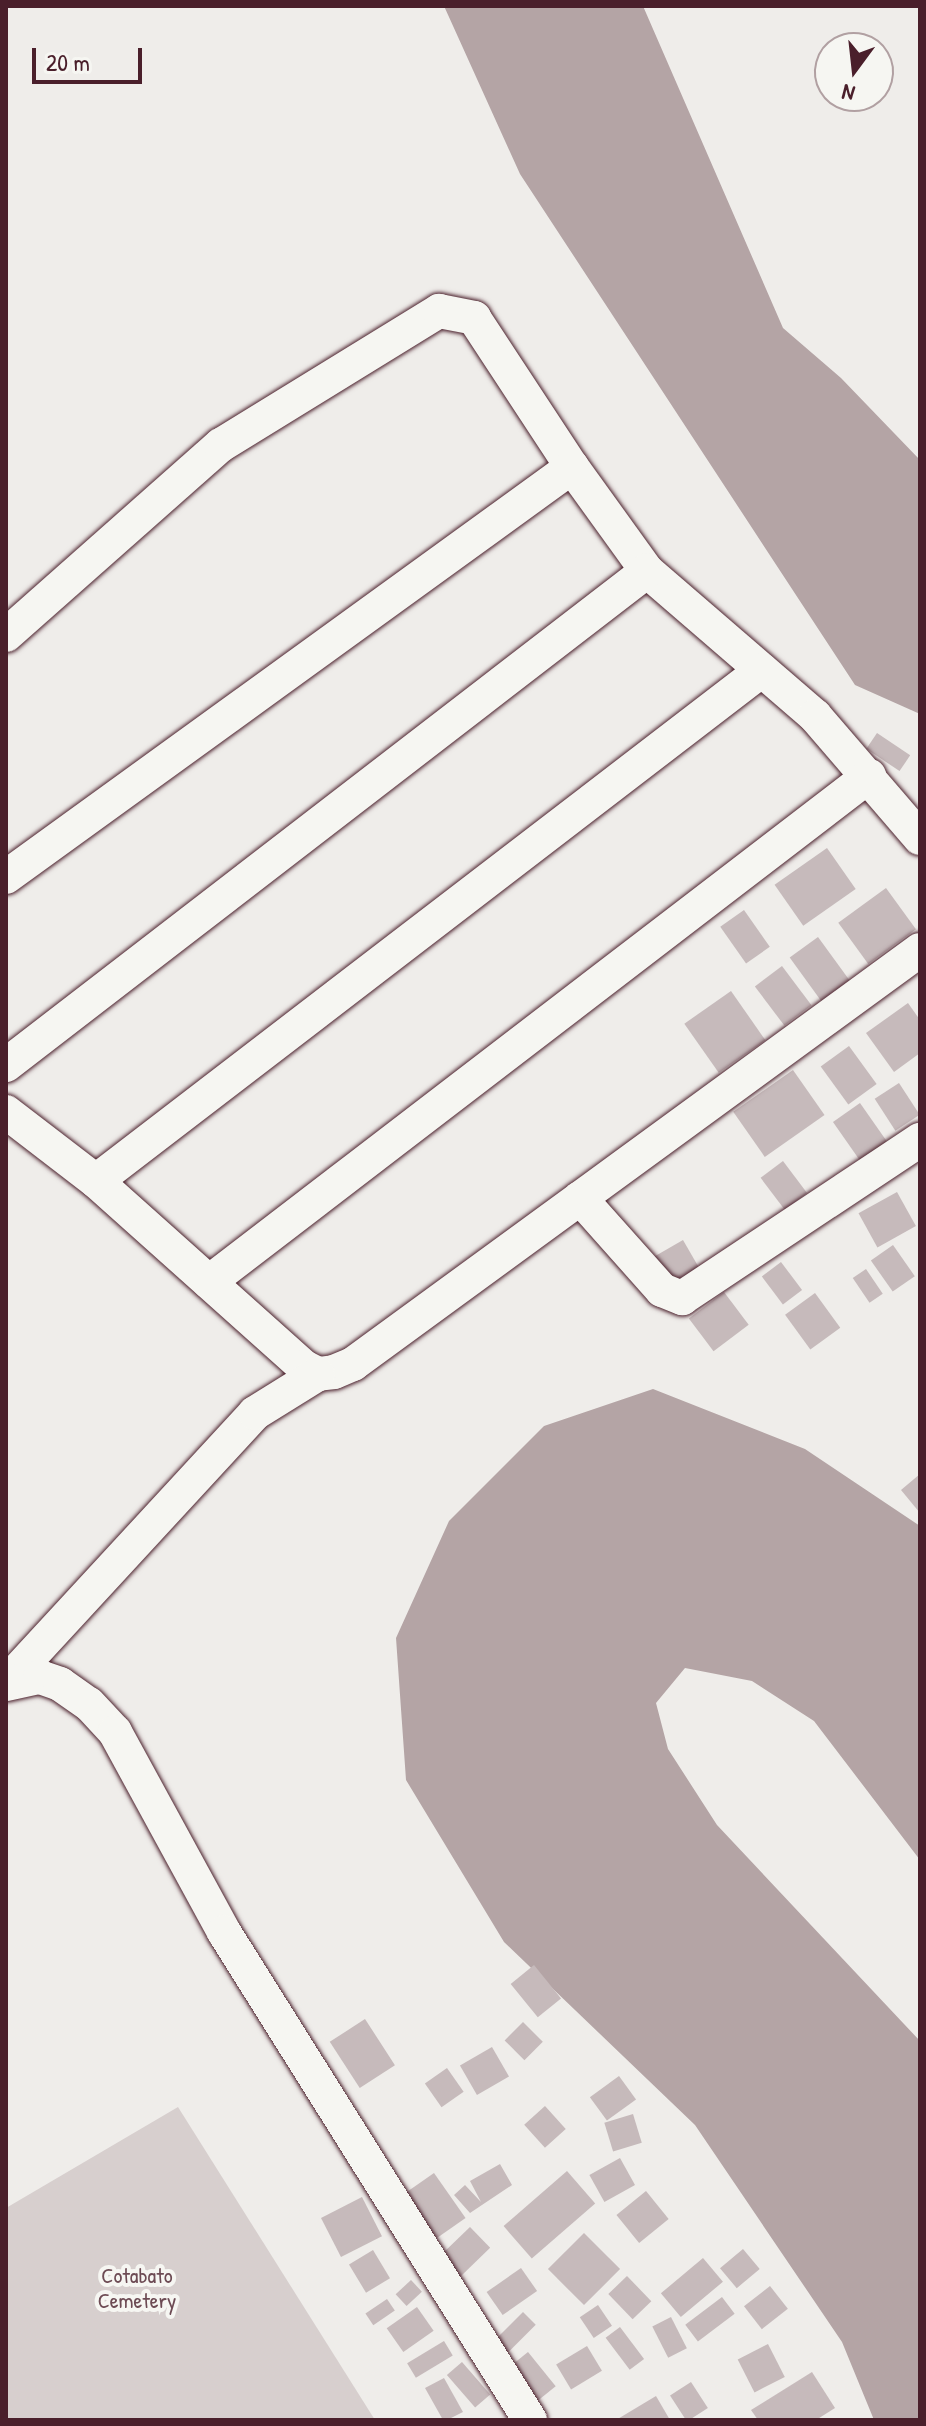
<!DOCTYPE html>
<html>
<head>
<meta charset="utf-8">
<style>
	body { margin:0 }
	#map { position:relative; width:926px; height:2426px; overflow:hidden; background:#efedea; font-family:"Patrick Hand",sans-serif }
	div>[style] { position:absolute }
	.green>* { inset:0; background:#d7cfce }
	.water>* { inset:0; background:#b4a4a5 }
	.building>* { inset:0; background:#c6babb; transform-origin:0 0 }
	.roads { filter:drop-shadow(0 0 2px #4a1f2b) drop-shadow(0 0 2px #4a1f2b) }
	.street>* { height:34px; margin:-17px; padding:0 17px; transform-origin:17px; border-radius:17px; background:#f6f6f2 }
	span { translate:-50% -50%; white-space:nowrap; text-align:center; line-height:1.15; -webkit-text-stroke:8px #f6f6f2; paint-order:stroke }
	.park-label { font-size:22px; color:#6d4b54 }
	.frame { position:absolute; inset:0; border:8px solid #4a1f2b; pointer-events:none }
	.north { position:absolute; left:814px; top:32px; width:80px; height:80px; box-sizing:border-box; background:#f6f6f2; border:2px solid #b1a0a2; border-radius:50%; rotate:195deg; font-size:22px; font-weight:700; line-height:32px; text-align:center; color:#4a1f2b }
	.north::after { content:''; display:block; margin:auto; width:28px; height:36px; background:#4a1f2b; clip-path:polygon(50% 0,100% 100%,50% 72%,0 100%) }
	.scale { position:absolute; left:32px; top:48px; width:110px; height:36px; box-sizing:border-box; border:4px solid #4a1f2b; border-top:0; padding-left:10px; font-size:24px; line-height:28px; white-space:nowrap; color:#4a1f2b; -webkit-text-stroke:6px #f6f6f2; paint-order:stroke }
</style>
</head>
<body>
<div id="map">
	<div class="green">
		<div style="clip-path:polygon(178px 2107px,375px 2420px,6px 2420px,6px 2208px)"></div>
	</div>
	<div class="water">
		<div style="clip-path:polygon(444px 6px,643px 6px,783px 328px,841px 378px,920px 460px,920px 714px,855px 685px,520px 174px)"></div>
		<div style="clip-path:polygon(653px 1389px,805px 1449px,920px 1526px,920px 1860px,814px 1721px,752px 1681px,685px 1668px,656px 1703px,668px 1749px,717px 1825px,920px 2041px,920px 2420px,874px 2420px,842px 2342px,695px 2125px,504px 1942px,406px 1780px,396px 1638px,449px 1521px,544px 1426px)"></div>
	</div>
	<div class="building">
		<div style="left:877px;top:733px;width:40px;height:19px;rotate:34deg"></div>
		<div style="left:827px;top:848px;width:50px;height:64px;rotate:55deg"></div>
		<div style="left:886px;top:888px;width:51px;height:59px;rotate:54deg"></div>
		<div style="left:744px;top:910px;width:45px;height:29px;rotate:55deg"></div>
		<div style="left:818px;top:937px;width:57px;height:35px;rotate:54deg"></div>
		<div style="left:782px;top:966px;width:49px;height:34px;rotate:53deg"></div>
		<div style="left:731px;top:991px;width:60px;height:57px;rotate:55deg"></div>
		<div style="clip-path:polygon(908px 1003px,920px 1020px,920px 1053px,894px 1072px,866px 1033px)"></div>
		<div style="left:849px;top:1046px;width:47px;height:35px;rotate:54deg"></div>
		<div style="left:793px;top:1070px;width:55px;height:73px;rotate:55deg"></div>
		<div style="left:899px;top:1083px;width:38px;height:29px;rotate:57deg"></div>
		<div style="left:860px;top:1103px;width:47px;height:33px;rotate:55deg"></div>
		<div style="left:783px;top:1161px;width:40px;height:28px;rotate:53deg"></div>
		<div style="left:897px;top:1192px;width:39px;height:44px;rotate:61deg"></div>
		<div style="left:683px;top:1240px;width:32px;height:39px;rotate:60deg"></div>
		<div style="left:893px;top:1245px;width:38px;height:27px;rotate:55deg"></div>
		<div style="left:781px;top:1262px;width:35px;height:24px;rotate:53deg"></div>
		<div style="left:866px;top:1269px;width:30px;height:16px;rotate:56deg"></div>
		<div style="left:724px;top:1292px;width:41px;height:44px;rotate:53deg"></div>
		<div style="left:815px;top:1293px;width:43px;height:37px;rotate:54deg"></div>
		<div style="clip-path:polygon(920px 1474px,920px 1513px,901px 1490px)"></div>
		<div style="left:534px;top:1965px;width:43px;height:30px;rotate:51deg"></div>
		<div style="left:365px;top:2019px;width:55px;height:42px;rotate:57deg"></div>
		<div style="left:523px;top:2022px;width:28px;height:26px;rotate:45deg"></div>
		<div style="left:492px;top:2047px;width:34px;height:37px;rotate:60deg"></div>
		<div style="left:447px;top:2068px;width:29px;height:27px;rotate:55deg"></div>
		<div style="left:619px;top:2076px;width:29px;height:36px;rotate:54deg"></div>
		<div style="left:545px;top:2106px;width:31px;height:28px;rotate:48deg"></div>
		<div style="left:633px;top:2114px;width:30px;height:30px;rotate:73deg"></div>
		<div style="left:620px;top:2158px;width:31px;height:35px;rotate:61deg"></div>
		<div style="clip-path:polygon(500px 2164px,512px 2185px,470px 2213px,454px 2195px,465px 2185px,481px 2202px,470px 2181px)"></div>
		<div style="left:567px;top:2171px;width:43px;height:84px;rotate:49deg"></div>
		<div style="left:434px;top:2173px;width:55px;height:38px;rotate:55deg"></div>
		<div style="left:646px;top:2191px;width:36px;height:38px;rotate:51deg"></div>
		<div style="left:362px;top:2197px;width:44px;height:46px;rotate:63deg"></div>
		<div style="left:470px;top:2227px;width:29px;height:53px;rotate:46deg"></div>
		<div style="left:584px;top:2233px;width:51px;height:51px;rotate:45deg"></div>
		<div style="left:743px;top:2249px;width:26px;height:30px;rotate:50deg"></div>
		<div style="left:373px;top:2250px;width:33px;height:28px;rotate:59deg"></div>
		<div style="left:703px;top:2258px;width:31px;height:55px;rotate:50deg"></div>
		<div style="left:521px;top:2268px;width:28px;height:42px;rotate:55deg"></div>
		<div style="left:627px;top:2276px;width:35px;height:26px;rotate:46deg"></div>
		<div style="left:411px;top:2280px;width:16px;height:21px;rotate:47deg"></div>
		<div style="left:770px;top:2286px;width:29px;height:33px;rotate:52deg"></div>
		<div style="left:722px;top:2297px;width:21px;height:46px;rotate:53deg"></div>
		<div style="left:387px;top:2299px;width:14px;height:26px;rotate:56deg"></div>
		<div style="left:598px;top:2305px;width:25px;height:22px;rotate:56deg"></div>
		<div style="left:417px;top:2307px;width:29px;height:37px;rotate:55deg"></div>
		<div style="left:523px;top:2312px;width:18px;height:45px;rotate:45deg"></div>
		<div style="left:671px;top:2317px;width:35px;height:21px;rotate:63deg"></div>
		<div style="left:620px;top:2327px;width:40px;height:18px;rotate:53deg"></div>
		<div style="left:444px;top:2341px;width:17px;height:43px;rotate:59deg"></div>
		<div style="left:768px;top:2344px;width:37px;height:34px;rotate:63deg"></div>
		<div style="left:587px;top:2346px;width:29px;height:36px;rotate:59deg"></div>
		<div style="left:528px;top:2352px;width:44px;height:24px;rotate:51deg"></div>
		<div style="left:462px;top:2362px;width:43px;height:20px;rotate:49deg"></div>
		<div style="clip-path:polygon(812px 2372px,835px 2408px,816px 2420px,758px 2420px,751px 2410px)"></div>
		<div style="clip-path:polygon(444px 2378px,463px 2412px,447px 2420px,443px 2420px,425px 2388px)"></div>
		<div style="left:691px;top:2382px;width:31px;height:25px;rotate:57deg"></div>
		<div style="clip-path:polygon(656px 2396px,670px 2420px,616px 2420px)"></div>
	</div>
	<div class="roads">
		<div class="street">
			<div style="left:572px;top:467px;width:128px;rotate:54.2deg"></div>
			<div style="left:647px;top:571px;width:222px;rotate:40.8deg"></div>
			<div style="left:815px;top:716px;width:161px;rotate:49.3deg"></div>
			<div style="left:6px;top:635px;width:287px;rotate:-41.5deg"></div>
			<div style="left:221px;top:445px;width:256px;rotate:-31.6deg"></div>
			<div style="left:439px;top:311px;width:36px;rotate:11deg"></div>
			<div style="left:474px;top:318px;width:178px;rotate:56.7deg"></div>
			<div style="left:572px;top:467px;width:699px;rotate:144.08deg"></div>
			<div style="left:6px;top:1065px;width:809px;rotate:-37.62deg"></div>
			<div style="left:6px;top:1112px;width:113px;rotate:37.5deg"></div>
			<div style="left:96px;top:1181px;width:279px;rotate:41.8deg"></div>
			<div style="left:304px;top:1367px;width:16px;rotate:27deg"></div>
			<div style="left:318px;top:1374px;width:16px;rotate:-7deg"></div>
			<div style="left:334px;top:1372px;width:21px;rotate:-23deg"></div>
			<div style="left:353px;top:1364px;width:702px;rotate:-36.14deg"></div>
			<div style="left:96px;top:1181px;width:839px;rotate:-37.5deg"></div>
			<div style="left:580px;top:1198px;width:123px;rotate:48.3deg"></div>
			<div style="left:662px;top:1290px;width:22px;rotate:22deg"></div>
			<div style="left:682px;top:1298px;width:286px;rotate:-33.6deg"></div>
			<div style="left:209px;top:1282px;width:832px;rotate:-37.48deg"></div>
			<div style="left:6px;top:1683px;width:367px;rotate:-47.3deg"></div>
			<div style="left:255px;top:1413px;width:74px;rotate:-31.8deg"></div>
			<div style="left:6px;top:1684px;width:35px;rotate:-12deg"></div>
			<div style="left:40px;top:1677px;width:21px;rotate:19deg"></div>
			<div style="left:60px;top:1684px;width:35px;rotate:35deg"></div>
			<div style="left:89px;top:1704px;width:38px;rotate:47deg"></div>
			<div style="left:115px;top:1732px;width:228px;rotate:61.4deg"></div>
			<div style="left:224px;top:1932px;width:576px;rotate:57.91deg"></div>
		</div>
	</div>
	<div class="park-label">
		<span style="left:137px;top:2288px">Cotabato<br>Cemetery</span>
	</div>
	<div class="frame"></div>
	<div class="north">N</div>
	<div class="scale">20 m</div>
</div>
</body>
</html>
